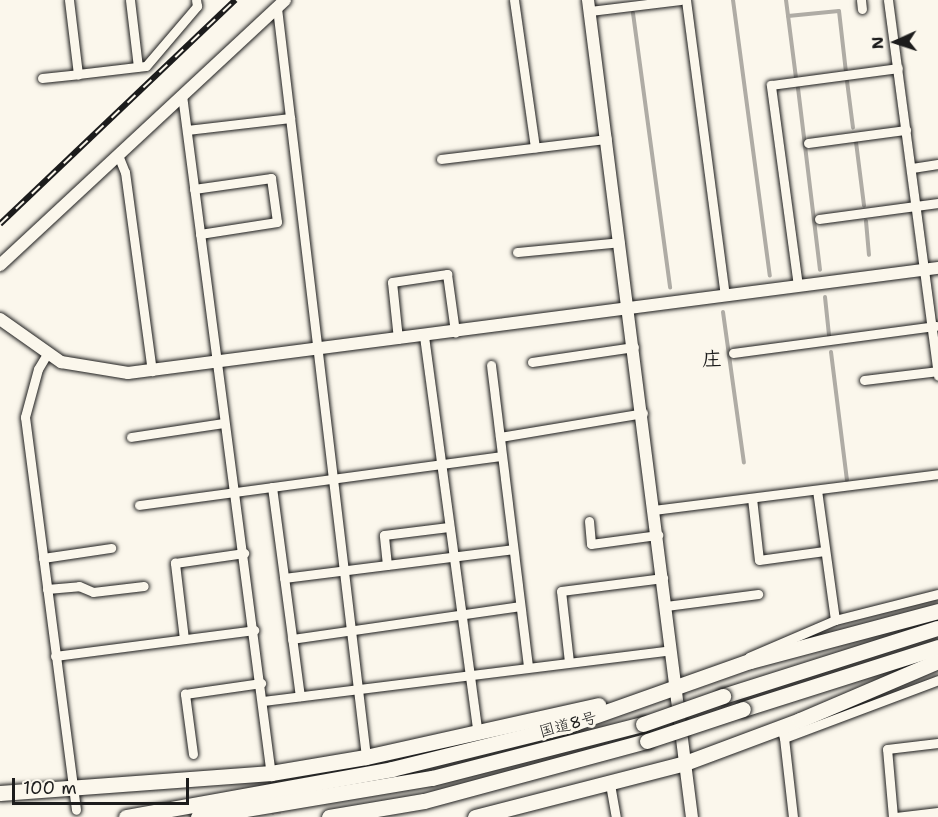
<!DOCTYPE html>
<html>
<head>
<meta charset="utf-8">
<style>
	body { margin:0 }
	#map { position:relative; width:938px; height:817px; overflow:hidden; background:#fbf7ec; font-family:"Shantell Sans","Klee One",sans-serif }
	div>[style] { position:absolute }
	.stream>* { height:4px; margin:-2px; padding:0 2px; transform-origin:2px; border-radius:2px; background:#afaca5 }
	.minor-tunnel>* { height:9px; margin-top:-4.5px; transform-origin:0; background:repeating-linear-gradient(90deg,#dad6cd 0 9px,transparent 0 13.5px) }
	.roads { filter:drop-shadow(0 0 2px #1c1c1c) drop-shadow(0 0 2px #1c1c1c) }
	.minor>* { height:9px; margin:-4.5px; padding:0 4.5px; transform-origin:4.5px; border-radius:4.5px; background:#fbf7ec }
	.tertiary>* { height:12px; margin:-6px; padding:0 6px; transform-origin:6px; border-radius:6px; background:#fbf7ec }
	.trunk>* { height:15px; margin:-7.5px; padding:0 7.5px; transform-origin:7.5px; border-radius:7.5px; background:#fbf7ec }
	.rail>* { height:6px; margin-top:-3px; transform-origin:0; background:repeating-linear-gradient(90deg,#fbf7ec 0 11px,#1c1c1c 0 22px); box-sizing:border-box; border-block:2px solid #1c1c1c }
	.bridges { filter:drop-shadow(0 0 2px #1c1c1c) drop-shadow(0 0 2px #1c1c1c) }
	.trunk-bridge>* { height:15px; margin:-7.5px; padding:0 7.5px; transform-origin:7.5px; border-radius:7.5px; background:#fbf7ec }
	span { translate:-50% -50%; white-space:nowrap; text-align:center; line-height:1.15; -webkit-text-stroke:6px #fbf7ec; paint-order:stroke }
	.street-label { font-size:16px; color:#1c1c1c }
	.quarter-label { font-size:20px; color:#1c1c1c; font-weight:700 }
	.north { position:absolute; left:866px; top:12px; width:60px; height:60px; -webkit-text-stroke:4px #fbf7ec; paint-order:stroke; rotate:267deg; font-size:16px; font-weight:700; line-height:24px; text-align:center; color:#1c1c1c }
	.north::after { content:''; display:block; margin:auto; width:21px; height:27px; background:#1c1c1c; clip-path:polygon(50% 0,100% 100%,50% 72%,0 100%) }
	.scale { position:absolute; left:12px; top:778px; width:177px; height:27px; box-sizing:border-box; border:3px solid #1c1c1c; border-top:0; padding-left:8px; font-size:18px; line-height:21px; white-space:nowrap; color:#1c1c1c; -webkit-text-stroke:4px #fbf7ec; paint-order:stroke }
</style>
</head>
<body>
<div id="map">
	<div class="stream">
		<div style="left:733px;top:0;width:278px;rotate:82.4deg"></div>
		<div style="left:786px;top:0;width:79px;rotate:82.7deg"></div>
		<div style="left:633px;top:13px;width:277px;rotate:82.3deg"></div>
		<div style="left:788px;top:16px;width:51px;rotate:-5.6deg"></div>
		<div style="left:839px;top:11px;width:61px;rotate:83.5deg"></div>
		<div style="left:847px;top:81px;width:47px;rotate:82.7deg"></div>
		<div style="left:798px;top:88px;width:183px;rotate:83.1deg"></div>
		<div style="left:856px;top:142px;width:64px;rotate:82.8deg"></div>
		<div style="left:866px;top:221px;width:34px;rotate:85deg"></div>
		<div style="left:825px;top:297px;width:39px;rotate:84deg"></div>
		<div style="left:723px;top:312px;width:152px;rotate:82.1deg"></div>
		<div style="left:831px;top:352px;width:129px;rotate:82.9deg"></div>
	</div>
	<div class="minor-tunnel">
		<div style="left:272px;top:778px;width:39px;rotate:83deg"></div>
	</div>
	<div class="roads">
		<div class="minor">
			<div style="left:69px;top:0;width:75px;rotate:83.1deg"></div>
			<div style="left:78px;top:74px;width:68px;rotate:-6.7deg"></div>
			<div style="left:146px;top:66px;width:79px;rotate:-49.6deg"></div>
			<div style="left:197px;top:6px;width:6px;rotate:-99deg"></div>
			<div style="left:130px;top:0;width:67px;rotate:83.2deg"></div>
			<div style="left:514px;top:0;width:149px;rotate:81.9deg"></div>
			<div style="left:686px;top:0;width:298px;rotate:82.5deg"></div>
			<div style="left:861px;top:0;width:9px;rotate:84deg"></div>
			<div style="left:888px;top:0;width:379px;rotate:82.4deg"></div>
			<div style="left:277px;top:8px;width:754px;rotate:83.22deg"></div>
			<div style="left:590px;top:11px;width:91px;rotate:-7deg"></div>
			<div style="left:42px;top:78px;width:36px;rotate:-6deg"></div>
			<div style="left:182px;top:95px;width:687px;rotate:82.55deg"></div>
			<div style="left:187px;top:130px;width:104px;rotate:-6.6deg"></div>
			<div style="left:808px;top:143px;width:99px;rotate:-7.6deg"></div>
			<div style="left:118px;top:155px;width:18px;rotate:68deg"></div>
			<div style="left:125px;top:172px;width:201px;rotate:82.3deg"></div>
			<div style="left:441px;top:159px;width:167px;rotate:-6.9deg"></div>
			<div style="left:912px;top:168px;width:26px;rotate:-9deg"></div>
			<div style="left:194px;top:189px;width:78px;rotate:-8.1deg"></div>
			<div style="left:271px;top:178px;width:44px;rotate:82.2deg"></div>
			<div style="left:277px;top:222px;width:78px;rotate:171.1deg"></div>
			<div style="left:819px;top:219px;width:120px;rotate:-7.7deg"></div>
			<div style="left:517px;top:252px;width:103px;rotate:-5.5deg"></div>
			<div style="left:798px;top:286px;width:203px;rotate:-97.7deg"></div>
			<div style="left:771px;top:85px;width:128px;rotate:-7.6deg"></div>
			<div style="left:424px;top:336px;width:402px;rotate:82.3deg"></div>
			<div style="left:398px;top:339px;width:57px;rotate:-96deg"></div>
			<div style="left:392px;top:282px;width:56px;rotate:-8.3deg"></div>
			<div style="left:447px;top:274px;width:59px;rotate:82.1deg"></div>
			<div style="left:733px;top:353px;width:205px;rotate:-7.6deg"></div>
			<div style="left:47px;top:354px;width:17px;rotate:121deg"></div>
			<div style="left:38px;top:369px;width:50px;rotate:105.2deg"></div>
			<div style="left:25px;top:417px;width:396px;rotate:82.6deg"></div>
			<div style="left:532px;top:362px;width:103px;rotate:-8.4deg"></div>
			<div style="left:491px;top:365px;width:304px;rotate:83deg"></div>
			<div style="left:864px;top:380px;width:75px;rotate:-6.9deg"></div>
			<div style="left:131px;top:437px;width:94px;rotate:-8.6deg"></div>
			<div style="left:500px;top:437px;width:145px;rotate:-9.5deg"></div>
			<div style="left:272px;top:487px;width:211px;rotate:82.4deg"></div>
			<div style="left:817px;top:490px;width:131px;rotate:82.1deg"></div>
			<div style="left:752px;top:498px;width:62px;rotate:83.6deg"></div>
			<div style="left:759px;top:560px;width:66px;rotate:-7.9deg"></div>
			<div style="left:139px;top:505px;width:364px;rotate:-7.7deg"></div>
			<div style="left:654px;top:510px;width:286px;rotate:-7.2deg"></div>
			<div style="left:589px;top:521px;width:23px;rotate:85deg"></div>
			<div style="left:591px;top:544px;width:68px;rotate:-7.7deg"></div>
			<div style="left:43px;top:558px;width:69px;rotate:-8.4deg"></div>
			<div style="left:387px;top:565px;width:30px;rotate:-96deg"></div>
			<div style="left:384px;top:535px;width:65px;rotate:-7deg"></div>
			<div style="left:284px;top:578px;width:230px;rotate:-7.2deg"></div>
			<div style="left:47px;top:589px;width:32px;rotate:-5deg"></div>
			<div style="left:79px;top:586px;width:15px;rotate:23deg"></div>
			<div style="left:93px;top:592px;width:51px;rotate:-6.7deg"></div>
			<div style="left:666px;top:606px;width:93px;rotate:-7.4deg"></div>
			<div style="left:184px;top:639px;width:77px;rotate:-96.8deg"></div>
			<div style="left:175px;top:563px;width:70px;rotate:-8.2deg"></div>
			<div style="left:292px;top:639px;width:230px;rotate:-8.2deg"></div>
			<div style="left:55px;top:656px;width:201px;rotate:-7.4deg"></div>
			<div style="left:749px;top:657px;width:94px;rotate:-23.3deg"></div>
			<div style="left:835px;top:620px;width:106px;rotate:-14.2deg"></div>
			<div style="left:569px;top:662px;width:71px;rotate:-96.4deg"></div>
			<div style="left:561px;top:591px;width:103px;rotate:-7.3deg"></div>
			<div style="left:263px;top:701px;width:411px;rotate:-7.1deg"></div>
			<div style="left:781px;top:727px;width:11px;rotate:75deg"></div>
			<div style="left:784px;top:738px;width:165px;rotate:-20.6deg"></div>
			<div style="left:784px;top:738px;width:80px;rotate:83.5deg"></div>
			<div style="left:193px;top:754px;width:61px;rotate:-97.6deg"></div>
			<div style="left:185px;top:694px;width:77px;rotate:-8.2deg"></div>
			<div style="left:610px;top:784px;width:34px;rotate:80deg"></div>
			<div style="left:893px;top:817px;width:68px;rotate:-95deg"></div>
			<div style="left:887px;top:749px;width:51px;rotate:-6.7deg"></div>
			<div style="left:896px;top:817px;width:42px;rotate:-6.8deg"></div>
		</div>
		<div class="tertiary">
			<div style="left:588px;top:0;width:824px;rotate:82.75deg"></div>
			<div style="left:0;top:265px;width:389px;rotate:-42.9deg"></div>
			<div style="left:0;top:319px;width:75px;rotate:35.2deg"></div>
			<div style="left:61px;top:362px;width:68px;rotate:9.3deg"></div>
			<div style="left:128px;top:373px;width:817px;rotate:-7.39deg"></div>
		</div>
		<div class="trunk">
			<div style="left:723px;top:696px;width:225px;rotate:-17.6deg"></div>
			<div style="left:743px;top:709px;width:205px;rotate:-17.6deg"></div>
			<div style="left:0;top:793px;width:272px;rotate:-4.2deg"></div>
			<div style="left:271px;top:773px;width:96px;rotate:-9.6deg"></div>
			<div style="left:366px;top:757px;width:238px;rotate:-12.6deg"></div>
			<div style="left:126px;top:817px;width:270px;rotate:-10.2deg"></div>
			<div style="left:392px;top:769px;width:179px;rotate:-13.9deg"></div>
			<div style="left:566px;top:726px;width:195px;rotate:-19.5deg"></div>
			<div style="left:750px;top:661px;width:195px;rotate:-14.9deg"></div>
			<div style="left:198px;top:817px;width:237px;rotate:-9.5deg"></div>
			<div style="left:432px;top:778px;width:218px;rotate:-14.4deg"></div>
			<div style="left:329px;top:817px;width:96px;rotate:-9.6deg"></div>
			<div style="left:424px;top:801px;width:231px;rotate:-15.1deg"></div>
			<div style="left:475px;top:817px;width:217px;rotate:-14.4deg"></div>
			<div style="left:685px;top:763px;width:123px;rotate:-20.5deg"></div>
			<div style="left:800px;top:720px;width:150px;rotate:-23.1deg"></div>
		</div>
	</div>
	<div class="rail">
		<div style="left:0;top:224px;width:325px;rotate:-43.6deg"></div>
	</div>
	<div class="bridges">
		<div class="trunk-bridge">
			<div style="left:643px;top:724px;width:85px;rotate:-19.3deg"></div>
			<div style="left:647px;top:741px;width:101px;rotate:-18.4deg"></div>
		</div>
	</div>
	<div class="street-label">
		<span style="left:568px;top:725px;rotate:-15deg">国道8号</span>
	</div>
	<div class="quarter-label">
		<span style="left:712px;top:359px">庄</span>
	</div>
	<div class="north">N</div>
	<div class="scale">100 m</div>
</div>
</body>
</html>
